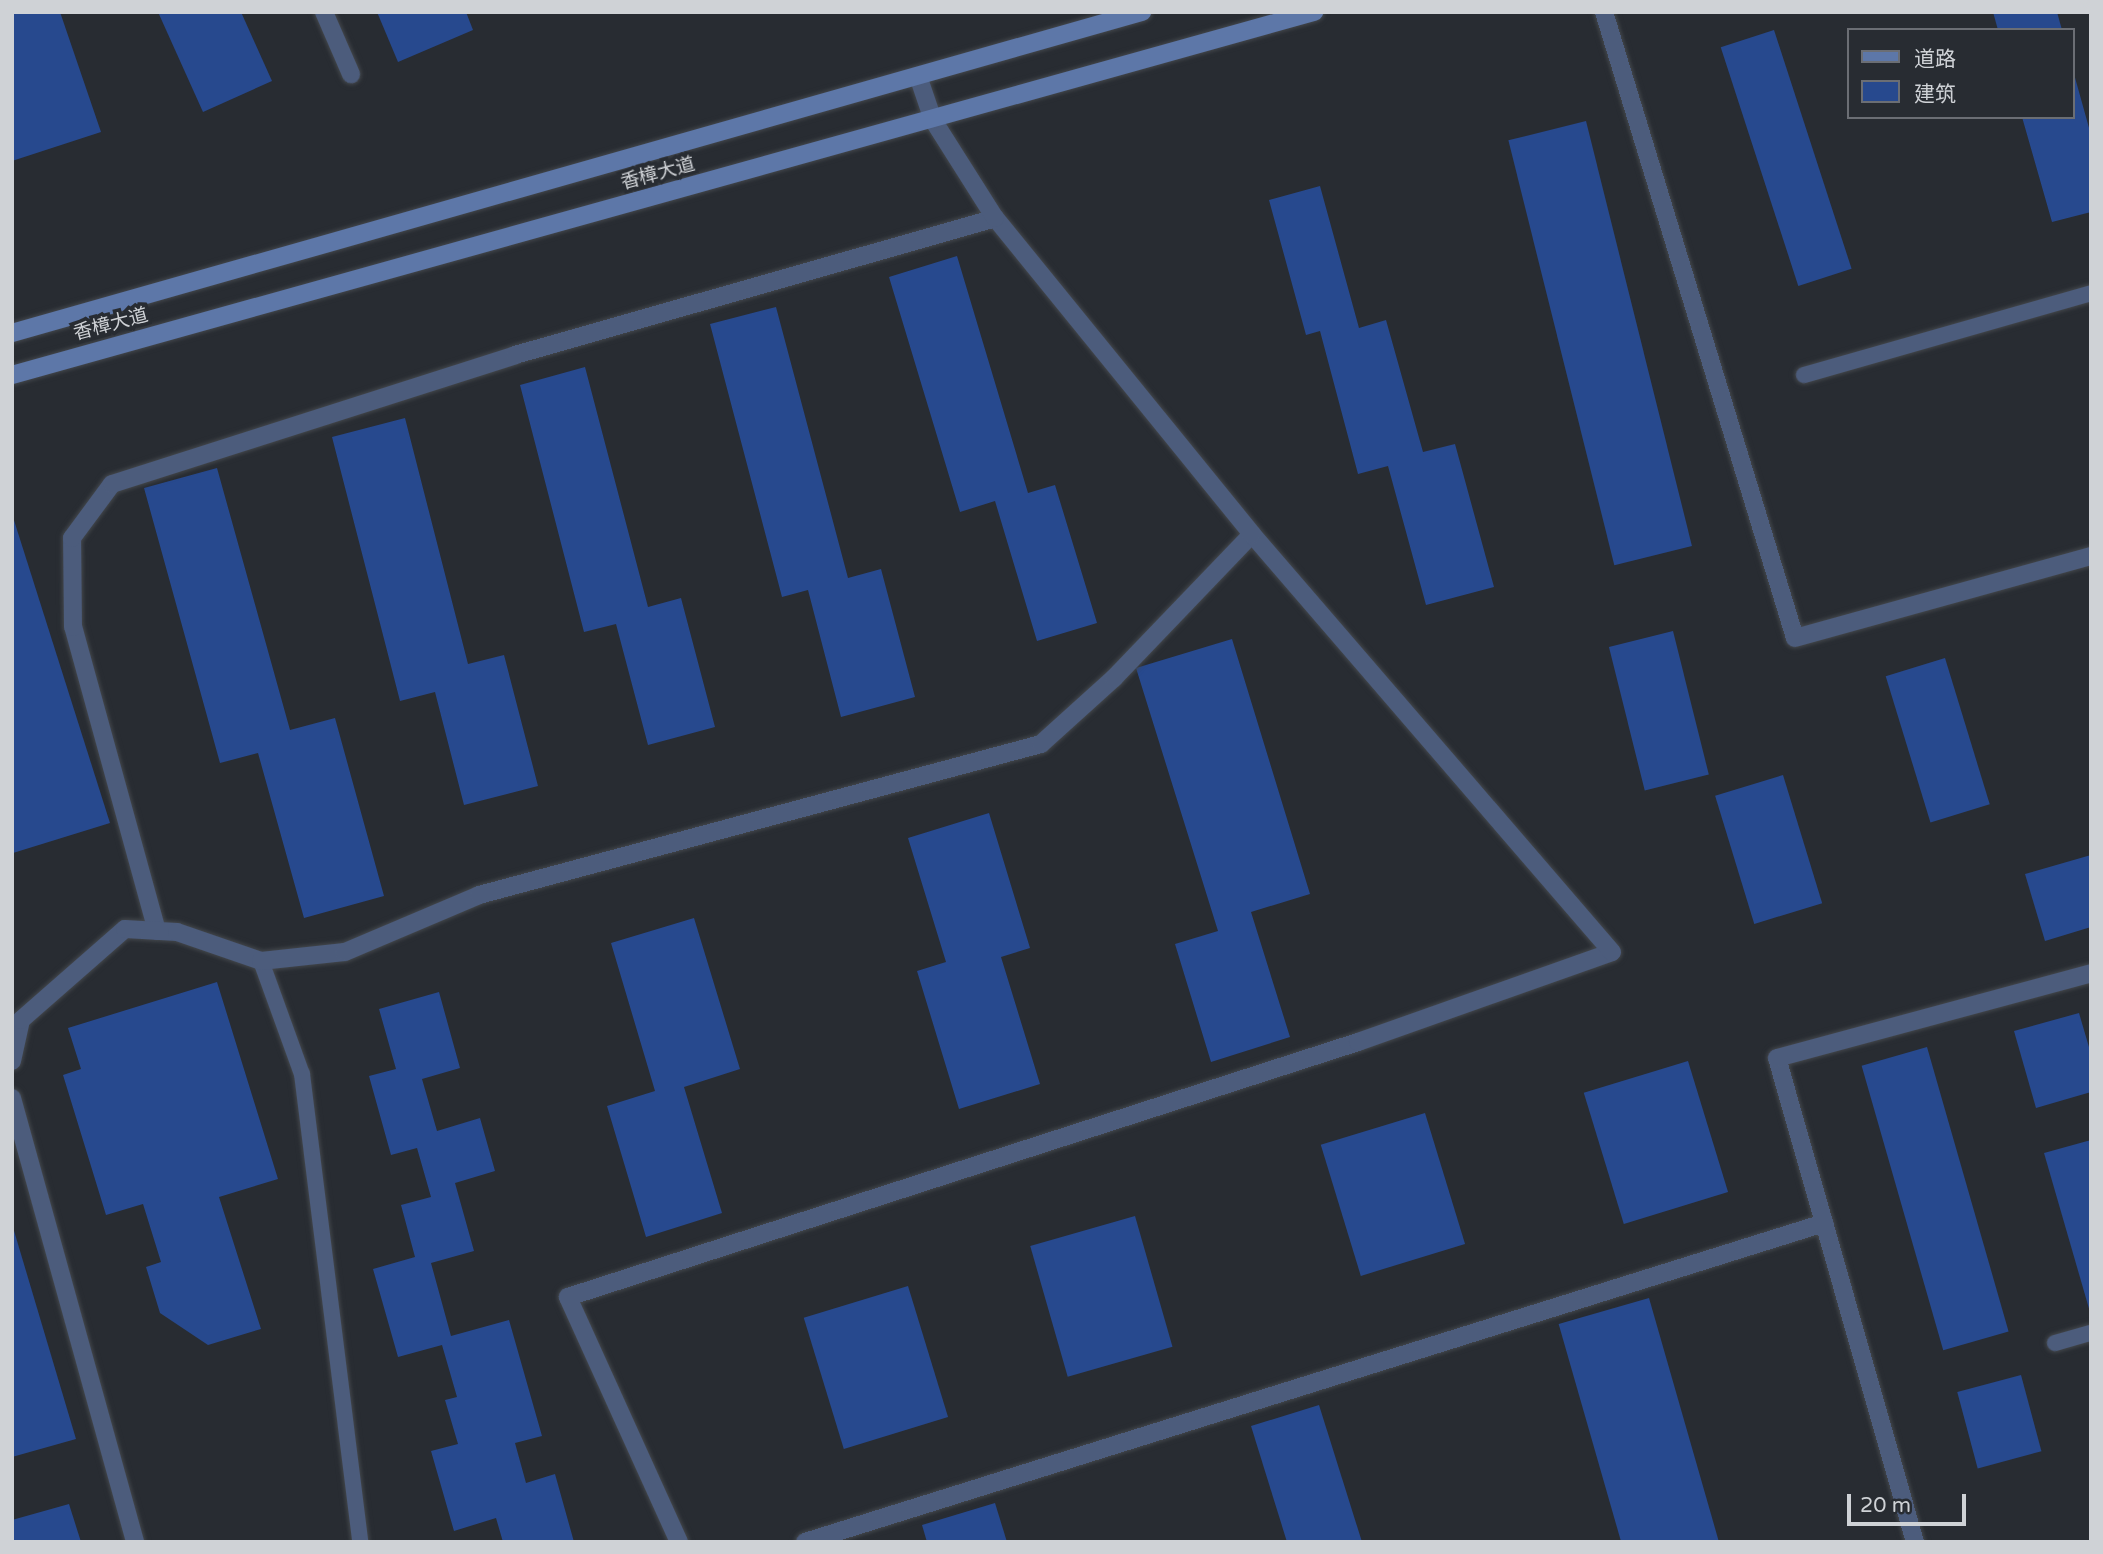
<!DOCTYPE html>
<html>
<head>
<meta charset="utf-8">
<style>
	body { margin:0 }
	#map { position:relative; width:2103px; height:1554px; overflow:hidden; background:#282c32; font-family:"Varela Round","Noto Sans SC",sans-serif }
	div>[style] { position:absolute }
	.building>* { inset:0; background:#27498e; transform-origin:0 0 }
	.roads { filter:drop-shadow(0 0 2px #43474c) drop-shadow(0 0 2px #43474c) }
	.lane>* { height:16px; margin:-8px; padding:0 8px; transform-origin:8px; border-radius:8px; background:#4c5c7c }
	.street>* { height:18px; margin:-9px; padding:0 9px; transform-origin:9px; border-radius:9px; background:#4c5c7c }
	.secondary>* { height:18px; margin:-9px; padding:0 9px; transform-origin:9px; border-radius:9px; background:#5d77a8 }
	span { translate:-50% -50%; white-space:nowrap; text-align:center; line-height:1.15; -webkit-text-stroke:7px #282c32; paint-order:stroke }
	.street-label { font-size:19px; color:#cfd2d6 }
	.frame { position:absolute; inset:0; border:14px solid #cfd2d6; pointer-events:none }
	.legend { position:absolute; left:1847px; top:28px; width:228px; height:91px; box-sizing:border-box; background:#282c32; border:2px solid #6b6e74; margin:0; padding:9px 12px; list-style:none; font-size:21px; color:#cfd2d6 }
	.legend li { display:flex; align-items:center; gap:14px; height:35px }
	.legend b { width:35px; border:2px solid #6b6e74 }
	.scale { position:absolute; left:1847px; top:1494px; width:119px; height:32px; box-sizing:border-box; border:4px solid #cfd2d6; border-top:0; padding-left:9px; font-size:21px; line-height:24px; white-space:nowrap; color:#cfd2d6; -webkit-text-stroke:5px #282c32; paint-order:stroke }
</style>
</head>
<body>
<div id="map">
	<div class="building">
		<div style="clip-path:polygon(12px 12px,60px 12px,101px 132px,12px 161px)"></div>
		<div style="clip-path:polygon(158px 12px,241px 12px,272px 81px,203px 112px)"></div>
		<div style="clip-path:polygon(377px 12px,466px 12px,473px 30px,398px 62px)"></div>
		<div style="clip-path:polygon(1993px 12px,2057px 12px,2062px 30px,1998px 30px)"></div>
		<div style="left:1774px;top:30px;width:251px;height:56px;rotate:72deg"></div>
		<div style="clip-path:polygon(2074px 74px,2091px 135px,2091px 212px,2052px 222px,2022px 117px,2073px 117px)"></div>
		<div style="left:1586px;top:121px;width:438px;height:80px;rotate:76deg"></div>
		<div style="clip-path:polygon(1320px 186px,1359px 328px,1386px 320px,1423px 452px,1455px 444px,1494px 587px,1426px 605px,1388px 466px,1358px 474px,1320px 331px,1306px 335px,1269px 200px)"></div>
		<div style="clip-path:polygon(957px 256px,1028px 493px,1055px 485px,1097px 623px,1037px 641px,995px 501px,960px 512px,889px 277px)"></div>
		<div style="clip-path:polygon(776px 307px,848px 578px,881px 569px,915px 697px,841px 717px,808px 590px,782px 597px,710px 324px)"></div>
		<div style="clip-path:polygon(585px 367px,648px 607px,681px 598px,715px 727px,648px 745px,616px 624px,584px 632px,520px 385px)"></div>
		<div style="clip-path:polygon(405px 418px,468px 664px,504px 655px,538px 786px,464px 805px,435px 692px,400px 701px,332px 437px)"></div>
		<div style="clip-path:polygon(217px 468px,290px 730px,335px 718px,384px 896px,304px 918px,258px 753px,220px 763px,144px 488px)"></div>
		<div style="clip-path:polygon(12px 514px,110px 823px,13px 853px,12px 852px)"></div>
		<div style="left:1673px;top:631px;width:148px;height:66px;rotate:76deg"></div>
		<div style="clip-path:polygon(1232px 639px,1310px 894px,1251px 912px,1290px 1037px,1211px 1062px,1175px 944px,1218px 931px,1136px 668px)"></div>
		<div style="left:1945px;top:658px;width:153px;height:62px;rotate:73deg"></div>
		<div style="left:1783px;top:775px;width:134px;height:71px;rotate:73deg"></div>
		<div style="clip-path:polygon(989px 813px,1030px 948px,1001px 957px,1040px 1084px,959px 1109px,917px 971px,946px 962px,908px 838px)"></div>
		<div style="clip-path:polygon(2091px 855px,2091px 927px,2045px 941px,2025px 874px)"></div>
		<div style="clip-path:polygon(694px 918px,740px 1069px,684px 1087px,722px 1213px,646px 1237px,607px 1106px,655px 1091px,611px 943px)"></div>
		<div style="clip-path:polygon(217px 982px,278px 1179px,219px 1197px,261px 1329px,208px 1345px,160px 1313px,146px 1267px,161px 1262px,143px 1204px,106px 1215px,63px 1075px,81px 1069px,68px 1028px)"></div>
		<div style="clip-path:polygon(439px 992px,460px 1068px,422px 1079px,437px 1131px,480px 1118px,495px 1171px,455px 1183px,474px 1251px,431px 1263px,451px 1336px,509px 1320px,542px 1436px,515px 1443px,526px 1483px,555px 1474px,574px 1542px,503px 1542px,496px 1518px,454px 1531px,431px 1451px,458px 1444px,445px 1400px,457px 1397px,442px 1345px,398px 1357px,373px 1269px,415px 1257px,401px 1205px,431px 1197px,417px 1148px,391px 1155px,369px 1076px,396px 1069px,379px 1009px)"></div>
		<div style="clip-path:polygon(2079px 1013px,2091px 1054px,2091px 1092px,2036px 1108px,2014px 1031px)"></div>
		<div style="left:1927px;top:1047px;width:296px;height:68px;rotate:74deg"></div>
		<div style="left:1688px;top:1061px;width:137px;height:109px;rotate:73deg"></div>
		<div style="left:1425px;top:1113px;width:137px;height:109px;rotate:73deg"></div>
		<div style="clip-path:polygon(2091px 1140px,2091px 1311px,2090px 1312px,2044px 1153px)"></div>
		<div style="left:1135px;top:1216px;width:136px;height:109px;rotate:74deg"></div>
		<div style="clip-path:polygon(12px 1224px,76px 1439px,12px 1457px)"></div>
		<div style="left:908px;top:1286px;width:137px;height:109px;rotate:73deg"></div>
		<div style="left:1649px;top:1298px;width:254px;height:94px;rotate:74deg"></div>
		<div style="left:2021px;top:1375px;width:79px;height:66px;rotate:75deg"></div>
		<div style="clip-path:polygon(1319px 1405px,1362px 1542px,1287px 1542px,1251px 1426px)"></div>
		<div style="clip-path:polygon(995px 1503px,1007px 1542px,927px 1542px,922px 1525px)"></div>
		<div style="clip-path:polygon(69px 1504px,81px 1542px,12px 1542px,12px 1520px)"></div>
	</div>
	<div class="roads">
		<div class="lane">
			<div style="left:1804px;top:375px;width:298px;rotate:-15.9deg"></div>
			<div style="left:261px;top:961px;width:120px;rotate:70.1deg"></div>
			<div style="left:302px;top:1074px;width:472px;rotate:82.9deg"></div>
			<div style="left:2055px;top:1343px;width:37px;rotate:-16deg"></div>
		</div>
		<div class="street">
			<div style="left:324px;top:12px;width:68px;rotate:66.5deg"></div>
			<div style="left:1604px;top:12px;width:654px;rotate:73.03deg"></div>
			<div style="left:1795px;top:638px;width:307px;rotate:-15.5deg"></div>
			<div style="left:157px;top:931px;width:315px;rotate:-105.4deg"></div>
			<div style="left:73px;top:627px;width:89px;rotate:-90.6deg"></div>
			<div style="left:72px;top:538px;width:67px;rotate:-53.5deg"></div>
			<div style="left:112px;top:484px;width:423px;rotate:-17.7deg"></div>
			<div style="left:515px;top:355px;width:499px;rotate:-15.9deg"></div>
			<div style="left:12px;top:1061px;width:42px;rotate:-77.6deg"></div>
			<div style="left:21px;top:1020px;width:138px;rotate:-41.2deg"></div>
			<div style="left:125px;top:929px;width:52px;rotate:3.3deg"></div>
			<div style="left:177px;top:932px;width:89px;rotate:19deg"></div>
			<div style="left:261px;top:961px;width:84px;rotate:-6.1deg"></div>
			<div style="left:345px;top:952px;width:146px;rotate:-23deg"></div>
			<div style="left:479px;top:895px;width:582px;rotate:-15.04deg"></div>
			<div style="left:1041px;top:744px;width:98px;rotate:-42.1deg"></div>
			<div style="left:1114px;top:678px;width:199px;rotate:-46.2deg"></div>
			<div style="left:12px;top:1098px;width:461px;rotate:74.5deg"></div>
			<div style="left:679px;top:1542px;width:269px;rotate:-114.4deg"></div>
			<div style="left:568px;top:1297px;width:830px;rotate:-17.89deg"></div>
			<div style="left:1358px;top:1042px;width:269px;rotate:-19.5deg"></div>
			<div style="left:1612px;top:952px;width:552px;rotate:-130.74deg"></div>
			<div style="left:1252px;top:534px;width:407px;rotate:-129.1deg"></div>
			<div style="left:995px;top:218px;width:116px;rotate:-122.3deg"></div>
			<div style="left:933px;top:120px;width:46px;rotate:-108.8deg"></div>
			<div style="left:805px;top:1542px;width:1068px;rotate:-17.38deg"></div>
			<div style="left:1915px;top:1542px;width:503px;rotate:-105.91deg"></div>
			<div style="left:1777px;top:1058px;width:325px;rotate:-15.1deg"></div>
		</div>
		<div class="secondary">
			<div style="left:12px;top:333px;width:1175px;rotate:-15.86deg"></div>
			<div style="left:12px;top:375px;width:1352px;rotate:-15.58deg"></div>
		</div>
	</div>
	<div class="street-label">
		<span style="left:658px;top:174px;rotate:-15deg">香樟大道</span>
		<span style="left:111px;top:325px;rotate:-15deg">香樟大道</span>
	</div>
	<div class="frame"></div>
	<ul class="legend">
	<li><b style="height:9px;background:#5d77a8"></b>道路</li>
	<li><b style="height:19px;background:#27498e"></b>建筑</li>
	</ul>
	<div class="scale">20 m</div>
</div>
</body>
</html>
